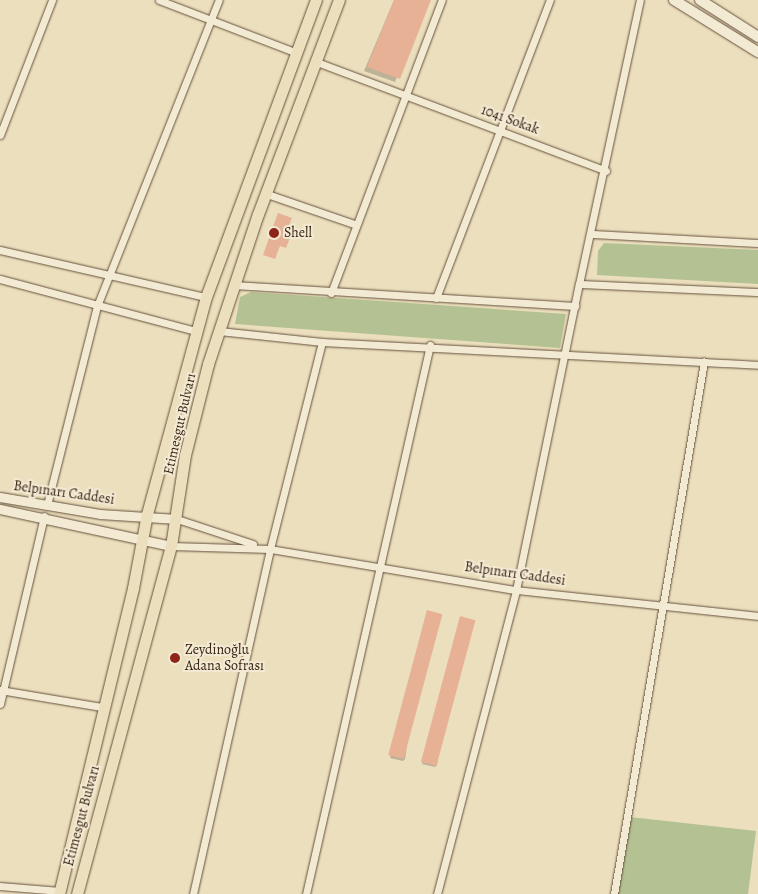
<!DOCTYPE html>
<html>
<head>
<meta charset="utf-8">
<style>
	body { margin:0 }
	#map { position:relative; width:758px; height:894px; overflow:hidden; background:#ecdfbd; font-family:Alegreya,serif }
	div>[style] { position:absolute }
	.green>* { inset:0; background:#b4c293 }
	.shadow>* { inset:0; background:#0003 }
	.building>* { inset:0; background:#e7b196; transform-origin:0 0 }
	.roads { filter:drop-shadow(0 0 1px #65513c) drop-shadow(0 0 1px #65513c) }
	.minor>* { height:7px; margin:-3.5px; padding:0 3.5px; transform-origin:3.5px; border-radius:3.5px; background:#f3ead4 }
	.tertiary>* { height:9px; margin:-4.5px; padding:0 4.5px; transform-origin:4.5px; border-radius:4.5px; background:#f3ead4 }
	.secondary>* { height:10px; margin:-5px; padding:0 5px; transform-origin:5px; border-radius:5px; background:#f3ead4 }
	.primary>* { height:11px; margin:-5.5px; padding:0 5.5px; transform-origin:5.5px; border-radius:5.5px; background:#ecdfbd }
	.dots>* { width:14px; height:14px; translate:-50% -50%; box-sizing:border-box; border:2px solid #f3ead4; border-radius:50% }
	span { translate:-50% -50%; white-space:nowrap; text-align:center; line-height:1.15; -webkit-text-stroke:4px #f3ead4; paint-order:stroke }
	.street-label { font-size:14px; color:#382211 }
	.poi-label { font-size:14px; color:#382211 }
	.left { translate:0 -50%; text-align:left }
</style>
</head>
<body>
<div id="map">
	<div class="green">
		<div style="clip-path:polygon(604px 243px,758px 250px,758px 284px,597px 275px,598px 251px)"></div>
		<div style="clip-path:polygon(251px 292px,566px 314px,560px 348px,235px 324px,240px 297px)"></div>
		<div style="clip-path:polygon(630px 817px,756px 831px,748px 894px,618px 894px)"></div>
	</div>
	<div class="shadow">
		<div style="clip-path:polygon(394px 0,429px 0,395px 82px,364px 71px)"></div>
		<div style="clip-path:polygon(427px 611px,405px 759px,403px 761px,390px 758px)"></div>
		<div style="clip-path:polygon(460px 618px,437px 765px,435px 767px,422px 764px)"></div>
	</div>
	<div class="building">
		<div style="clip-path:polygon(394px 0,431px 0,400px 79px,367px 67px)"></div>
		<div style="clip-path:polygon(278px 213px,292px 218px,289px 225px,294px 227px,286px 248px,280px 246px,275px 259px,263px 255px)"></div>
		<div style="left:427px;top:610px;width:16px;height:150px;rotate:15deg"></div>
		<div style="left:460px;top:616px;width:16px;height:151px;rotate:15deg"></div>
	</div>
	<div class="roads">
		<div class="minor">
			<div style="left:159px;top:0;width:148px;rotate:21deg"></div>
			<div style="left:314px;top:61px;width:312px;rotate:20.6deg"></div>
			<div style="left:0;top:135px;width:145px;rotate:-68.9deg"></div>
			<div style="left:267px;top:194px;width:92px;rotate:19deg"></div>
			<div style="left:592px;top:234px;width:166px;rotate:3.1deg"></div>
			<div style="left:0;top:250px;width:211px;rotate:12.9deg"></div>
			<div style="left:0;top:279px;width:203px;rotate:14.9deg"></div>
			<div style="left:579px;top:284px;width:290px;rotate:-77.9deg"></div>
			<div style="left:233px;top:285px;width:343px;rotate:3.5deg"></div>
			<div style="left:331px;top:293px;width:313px;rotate:-69.3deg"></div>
			<div style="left:436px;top:298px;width:319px;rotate:-69.1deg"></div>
			<div style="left:219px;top:331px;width:104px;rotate:6.1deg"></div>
			<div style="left:322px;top:342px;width:437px;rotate:3deg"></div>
			<div style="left:47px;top:505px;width:205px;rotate:-75.9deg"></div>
			<div style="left:97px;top:306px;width:329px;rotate:-68.3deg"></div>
			<div style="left:177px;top:519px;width:80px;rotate:18.2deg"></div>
			<div style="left:171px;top:546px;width:99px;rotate:1.7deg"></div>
			<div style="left:270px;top:549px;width:249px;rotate:9.5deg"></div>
			<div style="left:516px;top:590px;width:243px;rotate:6.1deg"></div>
			<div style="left:0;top:690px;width:103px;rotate:9.5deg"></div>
			<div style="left:0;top:704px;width:193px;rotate:-76.8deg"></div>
			<div style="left:0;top:886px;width:60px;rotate:4.8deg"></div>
			<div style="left:193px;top:894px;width:353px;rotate:-77.4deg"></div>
			<div style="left:270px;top:549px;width:213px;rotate:-75.9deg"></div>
			<div style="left:306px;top:894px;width:563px;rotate:-77.27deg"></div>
			<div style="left:437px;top:894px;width:314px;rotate:-75.4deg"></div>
			<div style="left:516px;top:590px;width:312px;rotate:-78.4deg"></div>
			<div style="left:579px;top:284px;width:179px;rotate:2.6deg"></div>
			<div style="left:614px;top:894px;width:540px;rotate:-80.4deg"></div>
		</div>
		<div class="tertiary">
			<div style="left:0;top:497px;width:101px;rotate:9.6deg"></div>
			<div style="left:100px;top:514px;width:77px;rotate:3.7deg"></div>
			<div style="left:0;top:509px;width:175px;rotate:12.2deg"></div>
		</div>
		<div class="secondary">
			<div style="left:674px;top:0;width:99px;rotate:31.8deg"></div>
			<div style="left:700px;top:0;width:69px;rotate:32.5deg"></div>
		</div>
		<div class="primary">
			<div style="left:59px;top:894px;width:315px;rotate:-76.4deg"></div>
			<div style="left:133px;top:588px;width:75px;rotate:-79.3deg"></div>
			<div style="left:147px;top:514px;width:225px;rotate:-74.8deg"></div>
			<div style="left:206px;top:297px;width:317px;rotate:-69.7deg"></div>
			<div style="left:77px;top:894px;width:360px;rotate:-74.9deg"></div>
			<div style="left:171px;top:546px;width:92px;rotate:-81.3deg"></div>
			<div style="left:185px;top:455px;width:94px;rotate:-75.8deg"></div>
			<div style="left:208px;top:364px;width:158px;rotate:-71.6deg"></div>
			<div style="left:258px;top:214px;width:229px;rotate:-69.3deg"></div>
		</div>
	</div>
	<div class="dots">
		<div style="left:274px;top:233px;background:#8f2418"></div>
		<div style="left:175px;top:658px;background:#8f2418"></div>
	</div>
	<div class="street-label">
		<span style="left:510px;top:120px;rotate:20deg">1041 Sokak</span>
		<span style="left:180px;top:424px;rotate:-77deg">Etimesgut Bulvarı</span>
		<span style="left:64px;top:493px;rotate:8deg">Belpınarı Caddesi</span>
		<span style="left:515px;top:574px;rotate:8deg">Belpınarı Caddesi</span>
		<span style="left:82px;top:816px;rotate:-75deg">Etimesgut Bulvarı</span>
	</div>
	<div class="poi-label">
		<span class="left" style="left:284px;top:233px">Shell</span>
		<span class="left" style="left:185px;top:658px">Zeydinoğlu<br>Adana Sofrası</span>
	</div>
</div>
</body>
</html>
